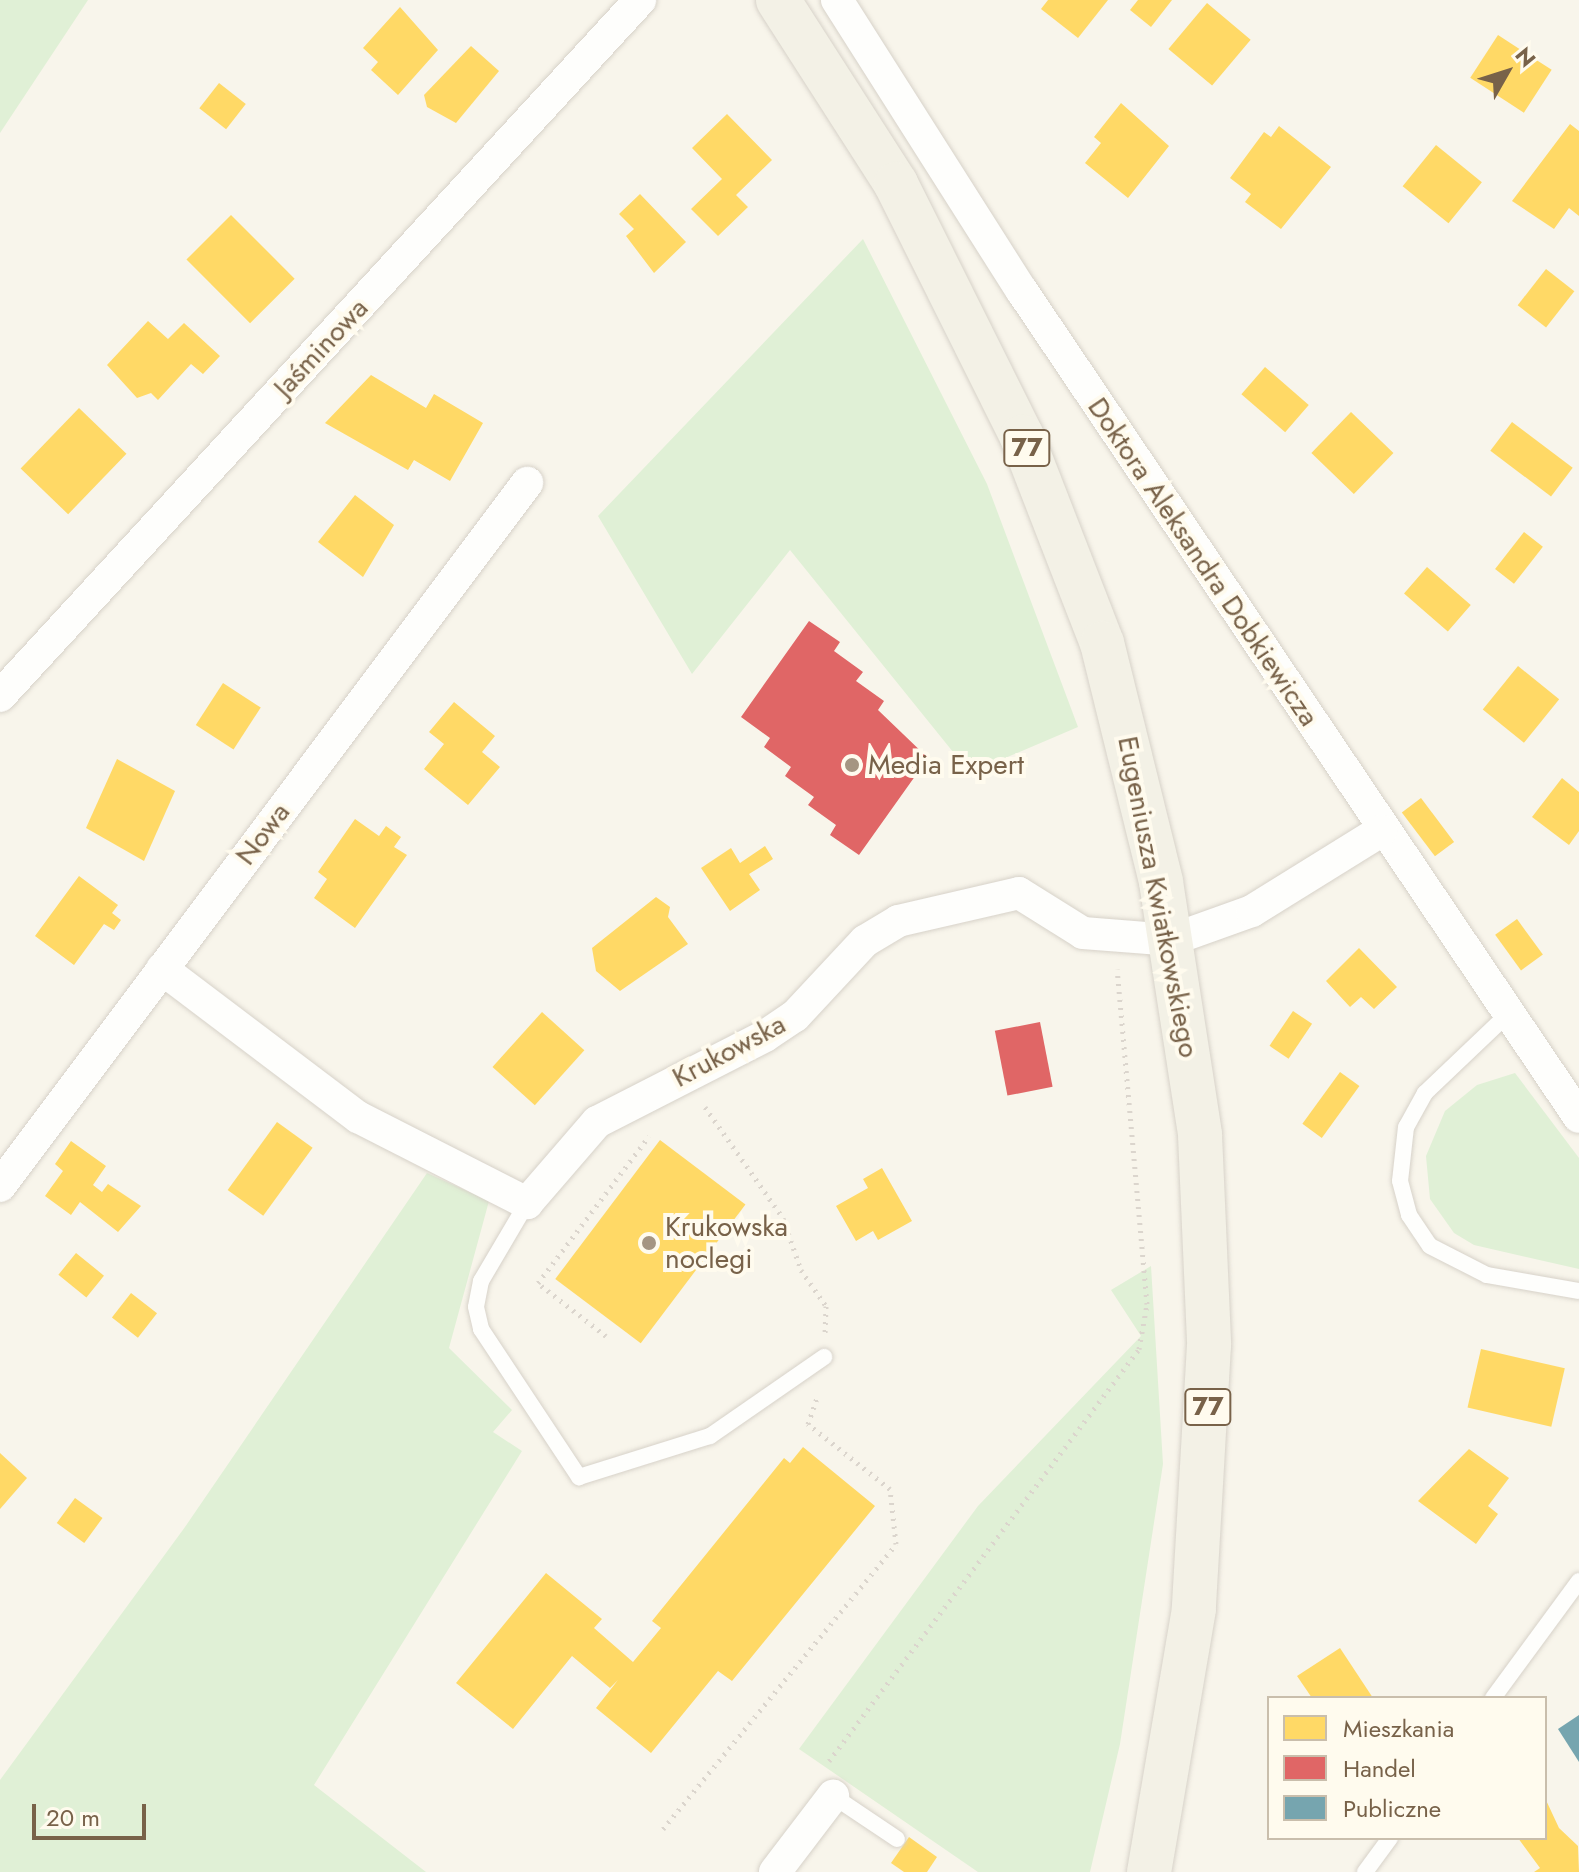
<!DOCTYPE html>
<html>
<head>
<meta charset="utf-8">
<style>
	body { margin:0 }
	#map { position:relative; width:1579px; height:1872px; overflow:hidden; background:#f8f5eb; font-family:Jost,sans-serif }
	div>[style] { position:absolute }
	.green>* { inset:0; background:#e0f0d6 }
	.homes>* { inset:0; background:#ffd966; transform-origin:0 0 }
	.shops>* { inset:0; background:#e06666; transform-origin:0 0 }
	.public>* { inset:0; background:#76a5af }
	.path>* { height:5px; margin-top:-2.5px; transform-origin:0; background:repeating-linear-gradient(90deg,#dbd5cd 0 2px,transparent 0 8px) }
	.roads { filter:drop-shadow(0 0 2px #d7d2c9) drop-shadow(0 0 2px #d7d2c9) }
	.lane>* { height:16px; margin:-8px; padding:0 8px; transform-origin:8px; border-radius:8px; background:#fefefc }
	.street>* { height:32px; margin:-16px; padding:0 16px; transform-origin:16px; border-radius:16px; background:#fefefc }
	.primary>* { height:44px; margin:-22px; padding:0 22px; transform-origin:22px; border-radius:22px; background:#f3f1e6 }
	.dots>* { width:22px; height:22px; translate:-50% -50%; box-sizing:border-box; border:4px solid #fffbee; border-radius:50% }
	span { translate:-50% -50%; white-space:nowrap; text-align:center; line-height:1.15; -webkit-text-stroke:8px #fffbee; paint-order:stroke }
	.shield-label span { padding:2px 6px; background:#fffbee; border:2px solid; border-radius:6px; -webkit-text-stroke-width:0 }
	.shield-label { font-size:26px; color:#786249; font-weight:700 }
	.street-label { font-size:28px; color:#786249 }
	.poi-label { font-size:28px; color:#786249 }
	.left { translate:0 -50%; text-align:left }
	.legend { position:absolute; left:1267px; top:1696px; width:280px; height:144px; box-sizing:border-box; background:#fffbee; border:2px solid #c9beac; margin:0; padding:10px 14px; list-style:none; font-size:24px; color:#786249 }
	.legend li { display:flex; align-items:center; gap:16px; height:40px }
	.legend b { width:40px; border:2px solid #c9beac }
	.north { position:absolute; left:1467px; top:32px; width:80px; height:80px; -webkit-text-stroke:6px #fffbee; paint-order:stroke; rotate:51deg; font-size:22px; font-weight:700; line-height:32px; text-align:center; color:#786249 }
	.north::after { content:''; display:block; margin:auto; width:28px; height:36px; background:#786249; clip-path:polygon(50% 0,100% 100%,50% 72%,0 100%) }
	.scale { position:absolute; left:32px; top:1804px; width:114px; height:36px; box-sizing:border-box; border:4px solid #786249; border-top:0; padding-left:10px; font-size:24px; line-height:28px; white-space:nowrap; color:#786249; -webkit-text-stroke:6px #fffbee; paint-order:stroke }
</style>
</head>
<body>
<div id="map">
	<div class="green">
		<div style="clip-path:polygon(0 0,88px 0,0 133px)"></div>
		<div style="clip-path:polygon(863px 239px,987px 484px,1078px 727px,970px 773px,790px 550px,692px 674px,598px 516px)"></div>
		<div style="clip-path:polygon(1515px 1073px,1579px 1158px,1579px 1269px,1474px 1245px,1454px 1233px,1430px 1199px,1426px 1156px,1445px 1111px,1477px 1085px)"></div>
		<div style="clip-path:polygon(427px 1173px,489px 1201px,449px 1348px,512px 1410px,493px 1432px,522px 1451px,314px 1785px,426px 1872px,0 1872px,0 1780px,185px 1527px)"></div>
		<div style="clip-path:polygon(1151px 1266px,1163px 1464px,1120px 1744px,1090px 1872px,978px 1872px,799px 1749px,978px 1506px,1141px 1336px,1111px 1290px)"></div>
	</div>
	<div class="homes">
		<div style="clip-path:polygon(1048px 0,1108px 0,1078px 38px,1041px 9px)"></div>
		<div style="clip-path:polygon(1138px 0,1172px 0,1151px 27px,1130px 10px)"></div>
		<div style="left:1207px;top:3px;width:57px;height:60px;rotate:40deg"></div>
		<div style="clip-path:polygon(400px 7px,438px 50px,398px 95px,371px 70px,378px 62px,363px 48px)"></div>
		<div style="left:1498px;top:35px;width:64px;height:51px;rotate:33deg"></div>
		<div style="clip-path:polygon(471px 46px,499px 71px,456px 123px,427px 107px,424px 95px)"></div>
		<div style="left:219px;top:83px;width:34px;height:32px;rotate:38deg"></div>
		<div style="clip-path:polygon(1121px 103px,1169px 146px,1128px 198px,1085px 163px,1101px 143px,1094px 137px)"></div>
		<div style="clip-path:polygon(727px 114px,772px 160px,736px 195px,748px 207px,718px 236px,691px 209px,722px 179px,692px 148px)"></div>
		<div style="clip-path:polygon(1570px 124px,1579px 131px,1579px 216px,1569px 208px,1554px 229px,1512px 201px)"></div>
		<div style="clip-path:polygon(1279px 126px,1331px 167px,1281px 229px,1245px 202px,1251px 194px,1230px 178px,1264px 132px,1271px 137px)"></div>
		<div style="left:1436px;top:145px;width:59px;height:53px;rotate:39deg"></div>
		<div style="clip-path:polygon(640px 194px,686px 242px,654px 273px,626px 236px,634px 229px,619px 214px)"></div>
		<div style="left:231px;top:215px;width:90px;height:63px;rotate:45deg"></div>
		<div style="left:1546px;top:269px;width:36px;height:46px;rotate:38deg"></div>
		<div style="clip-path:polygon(148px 321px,168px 339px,184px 323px,220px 356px,203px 374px,191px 364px,158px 400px,151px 393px,137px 398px,107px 365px)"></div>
		<div style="left:1265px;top:367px;width:58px;height:36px;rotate:41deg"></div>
		<div style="clip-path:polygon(371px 375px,426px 408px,434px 394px,483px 423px,450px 481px,414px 460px,408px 470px,325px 423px)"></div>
		<div style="left:79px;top:408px;width:66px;height:84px;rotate:44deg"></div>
		<div style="left:1351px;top:412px;width:59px;height:57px;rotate:44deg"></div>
		<div style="left:1512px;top:422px;width:76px;height:36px;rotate:37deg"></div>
		<div style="clip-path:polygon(355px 495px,394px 525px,363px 577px,318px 542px)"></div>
		<div style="left:1524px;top:532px;width:24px;height:47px;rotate:38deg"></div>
		<div style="left:1427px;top:567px;width:58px;height:35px;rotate:41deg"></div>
		<div style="left:1518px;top:666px;width:53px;height:56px;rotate:39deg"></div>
		<div style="left:223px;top:683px;width:45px;height:50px;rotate:33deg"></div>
		<div style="clip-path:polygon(454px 702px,495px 736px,482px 752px,500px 767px,468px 805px,424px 769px,444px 744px,429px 732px)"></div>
		<div style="clip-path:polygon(117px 759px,175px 791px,144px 861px,86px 828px)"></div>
		<div style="clip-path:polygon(1562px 778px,1579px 792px,1579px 831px,1569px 845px,1532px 817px)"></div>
		<div style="left:1421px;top:798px;width:55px;height:24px;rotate:53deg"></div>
		<div style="clip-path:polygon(355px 819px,379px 836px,386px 826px,401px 837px,394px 847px,407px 855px,355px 928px,314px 898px,327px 879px,318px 872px)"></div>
		<div style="clip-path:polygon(765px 846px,773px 859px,749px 874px,760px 890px,730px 911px,701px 868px,731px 848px,740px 863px)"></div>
		<div style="clip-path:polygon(79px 876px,118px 905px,112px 913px,121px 920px,114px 930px,104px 924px,74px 965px,35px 936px)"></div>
		<div style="clip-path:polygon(656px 897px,670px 907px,668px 917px,688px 944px,620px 991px,596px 971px,592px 948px)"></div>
		<div style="left:1517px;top:919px;width:44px;height:27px;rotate:54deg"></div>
		<div style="clip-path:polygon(1359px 948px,1397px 987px,1374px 1009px,1361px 997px,1350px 1007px,1326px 981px)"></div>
		<div style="left:1293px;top:1011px;width:23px;height:42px;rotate:34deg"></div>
		<div style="left:542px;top:1012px;width:57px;height:74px;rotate:42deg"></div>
		<div style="left:1340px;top:1072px;width:24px;height:64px;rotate:36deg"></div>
		<div style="left:277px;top:1122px;width:44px;height:84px;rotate:36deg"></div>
		<div style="left:660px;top:1140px;width:107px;height:174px;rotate:37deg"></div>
		<div style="clip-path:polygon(71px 1141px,106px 1166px,93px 1185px,102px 1192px,108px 1184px,141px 1206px,118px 1232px,80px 1202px,71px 1215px,45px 1196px,63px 1171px,55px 1164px)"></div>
		<div style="clip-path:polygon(882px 1168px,912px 1221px,878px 1240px,873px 1231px,856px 1241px,836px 1206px,868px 1188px,863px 1179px)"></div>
		<div style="left:76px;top:1253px;width:36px;height:28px;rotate:39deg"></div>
		<div style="left:131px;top:1293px;width:33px;height:31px;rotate:38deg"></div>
		<div style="left:1481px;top:1349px;width:86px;height:60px;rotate:13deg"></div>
		<div style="clip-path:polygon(803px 1447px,875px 1506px,732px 1681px,718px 1671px,651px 1753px,596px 1708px,618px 1680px,610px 1688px,572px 1656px,513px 1729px,456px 1683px,546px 1573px,602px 1619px,594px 1628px,633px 1662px,661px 1628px,652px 1621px,784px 1458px,790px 1463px)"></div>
		<div style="clip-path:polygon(1469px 1449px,1509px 1478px,1488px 1506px,1498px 1514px,1476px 1544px,1418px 1501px)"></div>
		<div style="clip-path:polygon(0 1453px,27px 1478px,0 1509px)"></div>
		<div style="left:75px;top:1498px;width:34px;height:31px;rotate:36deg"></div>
		<div style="clip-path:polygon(1340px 1648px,1373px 1698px,1312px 1698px,1297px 1676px)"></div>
		<div style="clip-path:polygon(1545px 1798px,1559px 1828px,1578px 1846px,1579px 1872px,1534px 1872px,1540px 1868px,1518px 1838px,1545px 1838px)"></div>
		<div style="clip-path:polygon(909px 1837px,937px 1857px,927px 1872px,904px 1872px,891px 1863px)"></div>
	</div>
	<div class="shops">
		<div style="clip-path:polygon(809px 621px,840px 642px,834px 651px,863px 672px,856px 681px,884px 701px,878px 710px,928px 758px,859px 855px,830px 835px,836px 825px,808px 805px,814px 797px,785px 776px,791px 767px,764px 747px,770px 738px,741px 717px)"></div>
		<div style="left:1040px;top:1022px;width:66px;height:46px;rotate:79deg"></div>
	</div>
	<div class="public">
		<div style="clip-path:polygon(1579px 1715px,1579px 1762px,1558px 1729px)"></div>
	</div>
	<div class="path">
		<div style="left:705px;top:1107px;width:136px;rotate:54.9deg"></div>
		<div style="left:783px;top:1218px;width:55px;rotate:70.9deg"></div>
		<div style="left:801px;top:1270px;width:44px;rotate:55.2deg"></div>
		<div style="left:826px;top:1306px;width:27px;rotate:92deg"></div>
		<div style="left:606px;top:1336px;width:86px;rotate:-142.1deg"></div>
		<div style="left:538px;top:1283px;width:184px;rotate:-52.9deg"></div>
		<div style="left:829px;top:1761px;width:516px;rotate:-53.04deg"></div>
		<div style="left:1139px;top:1349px;width:46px;rotate:-79.9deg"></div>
		<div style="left:1147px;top:1304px;width:336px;rotate:-95.1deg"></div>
		<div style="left:663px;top:1829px;width:368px;rotate:-50.7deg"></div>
		<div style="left:896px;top:1544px;width:55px;rotate:-96.2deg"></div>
		<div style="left:890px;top:1489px;width:105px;rotate:-141.6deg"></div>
		<div style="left:808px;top:1424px;width:31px;rotate:-71deg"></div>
	</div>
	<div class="roads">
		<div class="lane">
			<div style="left:1508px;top:1014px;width:115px;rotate:136.4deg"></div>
			<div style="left:1425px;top:1093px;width:39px;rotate:119deg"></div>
			<div style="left:1406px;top:1127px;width:54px;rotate:96.3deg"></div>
			<div style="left:1400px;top:1181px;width:35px;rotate:75deg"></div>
			<div style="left:1409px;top:1215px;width:37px;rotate:56deg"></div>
			<div style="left:1430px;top:1246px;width:64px;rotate:27deg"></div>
			<div style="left:1487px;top:1275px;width:93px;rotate:9.9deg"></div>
			<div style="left:527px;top:1203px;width:91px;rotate:120.5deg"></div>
			<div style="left:481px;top:1281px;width:26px;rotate:101deg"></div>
			<div style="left:476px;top:1307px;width:23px;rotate:77deg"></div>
			<div style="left:481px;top:1329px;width:178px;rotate:56.5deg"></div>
			<div style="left:579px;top:1477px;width:137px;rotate:-17.4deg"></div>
			<div style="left:710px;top:1436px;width:139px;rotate:-34.7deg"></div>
			<div style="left:1493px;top:1698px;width:145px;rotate:-53.7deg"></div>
			<div style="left:833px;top:1796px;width:77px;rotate:33.9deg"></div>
			<div style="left:1365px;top:1872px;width:42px;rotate:-53.7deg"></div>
		</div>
		<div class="street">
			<div style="left:837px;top:0;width:345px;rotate:57.6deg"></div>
			<div style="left:1022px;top:291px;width:996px;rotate:56.01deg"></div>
			<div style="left:0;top:696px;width:946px;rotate:-47.4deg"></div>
			<div style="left:162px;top:969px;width:246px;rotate:37.1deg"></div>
			<div style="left:358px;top:1117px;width:190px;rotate:27deg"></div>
			<div style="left:527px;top:1203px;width:107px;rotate:-49.2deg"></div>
			<div style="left:597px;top:1122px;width:189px;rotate:-27.1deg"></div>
			<div style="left:765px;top:1036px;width:36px;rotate:-34deg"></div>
			<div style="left:795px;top:1016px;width:103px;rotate:-47deg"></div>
			<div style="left:865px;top:941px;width:39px;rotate:-31deg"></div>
			<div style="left:898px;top:921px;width:124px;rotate:-13deg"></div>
			<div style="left:1019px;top:893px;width:75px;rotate:32deg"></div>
			<div style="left:1083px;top:933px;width:88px;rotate:4.5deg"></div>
			<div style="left:1171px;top:940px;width:86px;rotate:-19.7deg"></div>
			<div style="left:1252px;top:911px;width:152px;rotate:-31.8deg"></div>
			<div style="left:0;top:1186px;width:879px;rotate:-53.14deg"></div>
			<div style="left:775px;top:1872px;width:96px;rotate:-52.7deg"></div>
		</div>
		<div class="primary">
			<div style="left:778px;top:0;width:219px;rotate:57.3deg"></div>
			<div style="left:896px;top:184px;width:283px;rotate:63.5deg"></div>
			<div style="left:1022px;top:437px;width:221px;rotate:68.8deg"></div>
			<div style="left:1102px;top:643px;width:246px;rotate:76.1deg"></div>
			<div style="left:1161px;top:882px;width:256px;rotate:81.2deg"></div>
			<div style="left:1200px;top:1135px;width:210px;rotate:87.5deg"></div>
			<div style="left:1209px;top:1345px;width:264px;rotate:93.3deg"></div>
			<div style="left:1194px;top:1609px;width:267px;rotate:99.7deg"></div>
		</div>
	</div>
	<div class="dots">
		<div style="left:852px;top:765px;background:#a59582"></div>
		<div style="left:649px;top:1243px;background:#a59582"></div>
	</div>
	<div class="shield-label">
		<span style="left:1027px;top:448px">77</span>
		<span style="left:1208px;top:1407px">77</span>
	</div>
	<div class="street-label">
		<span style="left:321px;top:348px;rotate:-47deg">Jaśminowa</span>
		<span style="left:1203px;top:562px;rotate:56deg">Doktora Aleksandra Dobkiewicza</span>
		<span style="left:263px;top:834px;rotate:-53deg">Nowa</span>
		<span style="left:1158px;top:897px;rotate:79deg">Eugeniusza Kwiatkowskiego</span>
		<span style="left:729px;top:1051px;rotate:-28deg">Krukowska</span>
	</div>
	<div class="poi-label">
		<span class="left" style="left:868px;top:765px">Media Expert</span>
		<span class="left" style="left:665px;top:1243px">Krukowska<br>noclegi</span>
	</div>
	<ul class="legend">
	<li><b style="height:22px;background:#ffd966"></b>Mieszkania</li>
	<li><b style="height:22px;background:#e06666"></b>Handel</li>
	<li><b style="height:22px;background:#76a5af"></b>Publiczne</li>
	</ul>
	<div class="north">N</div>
	<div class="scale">20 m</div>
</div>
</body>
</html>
